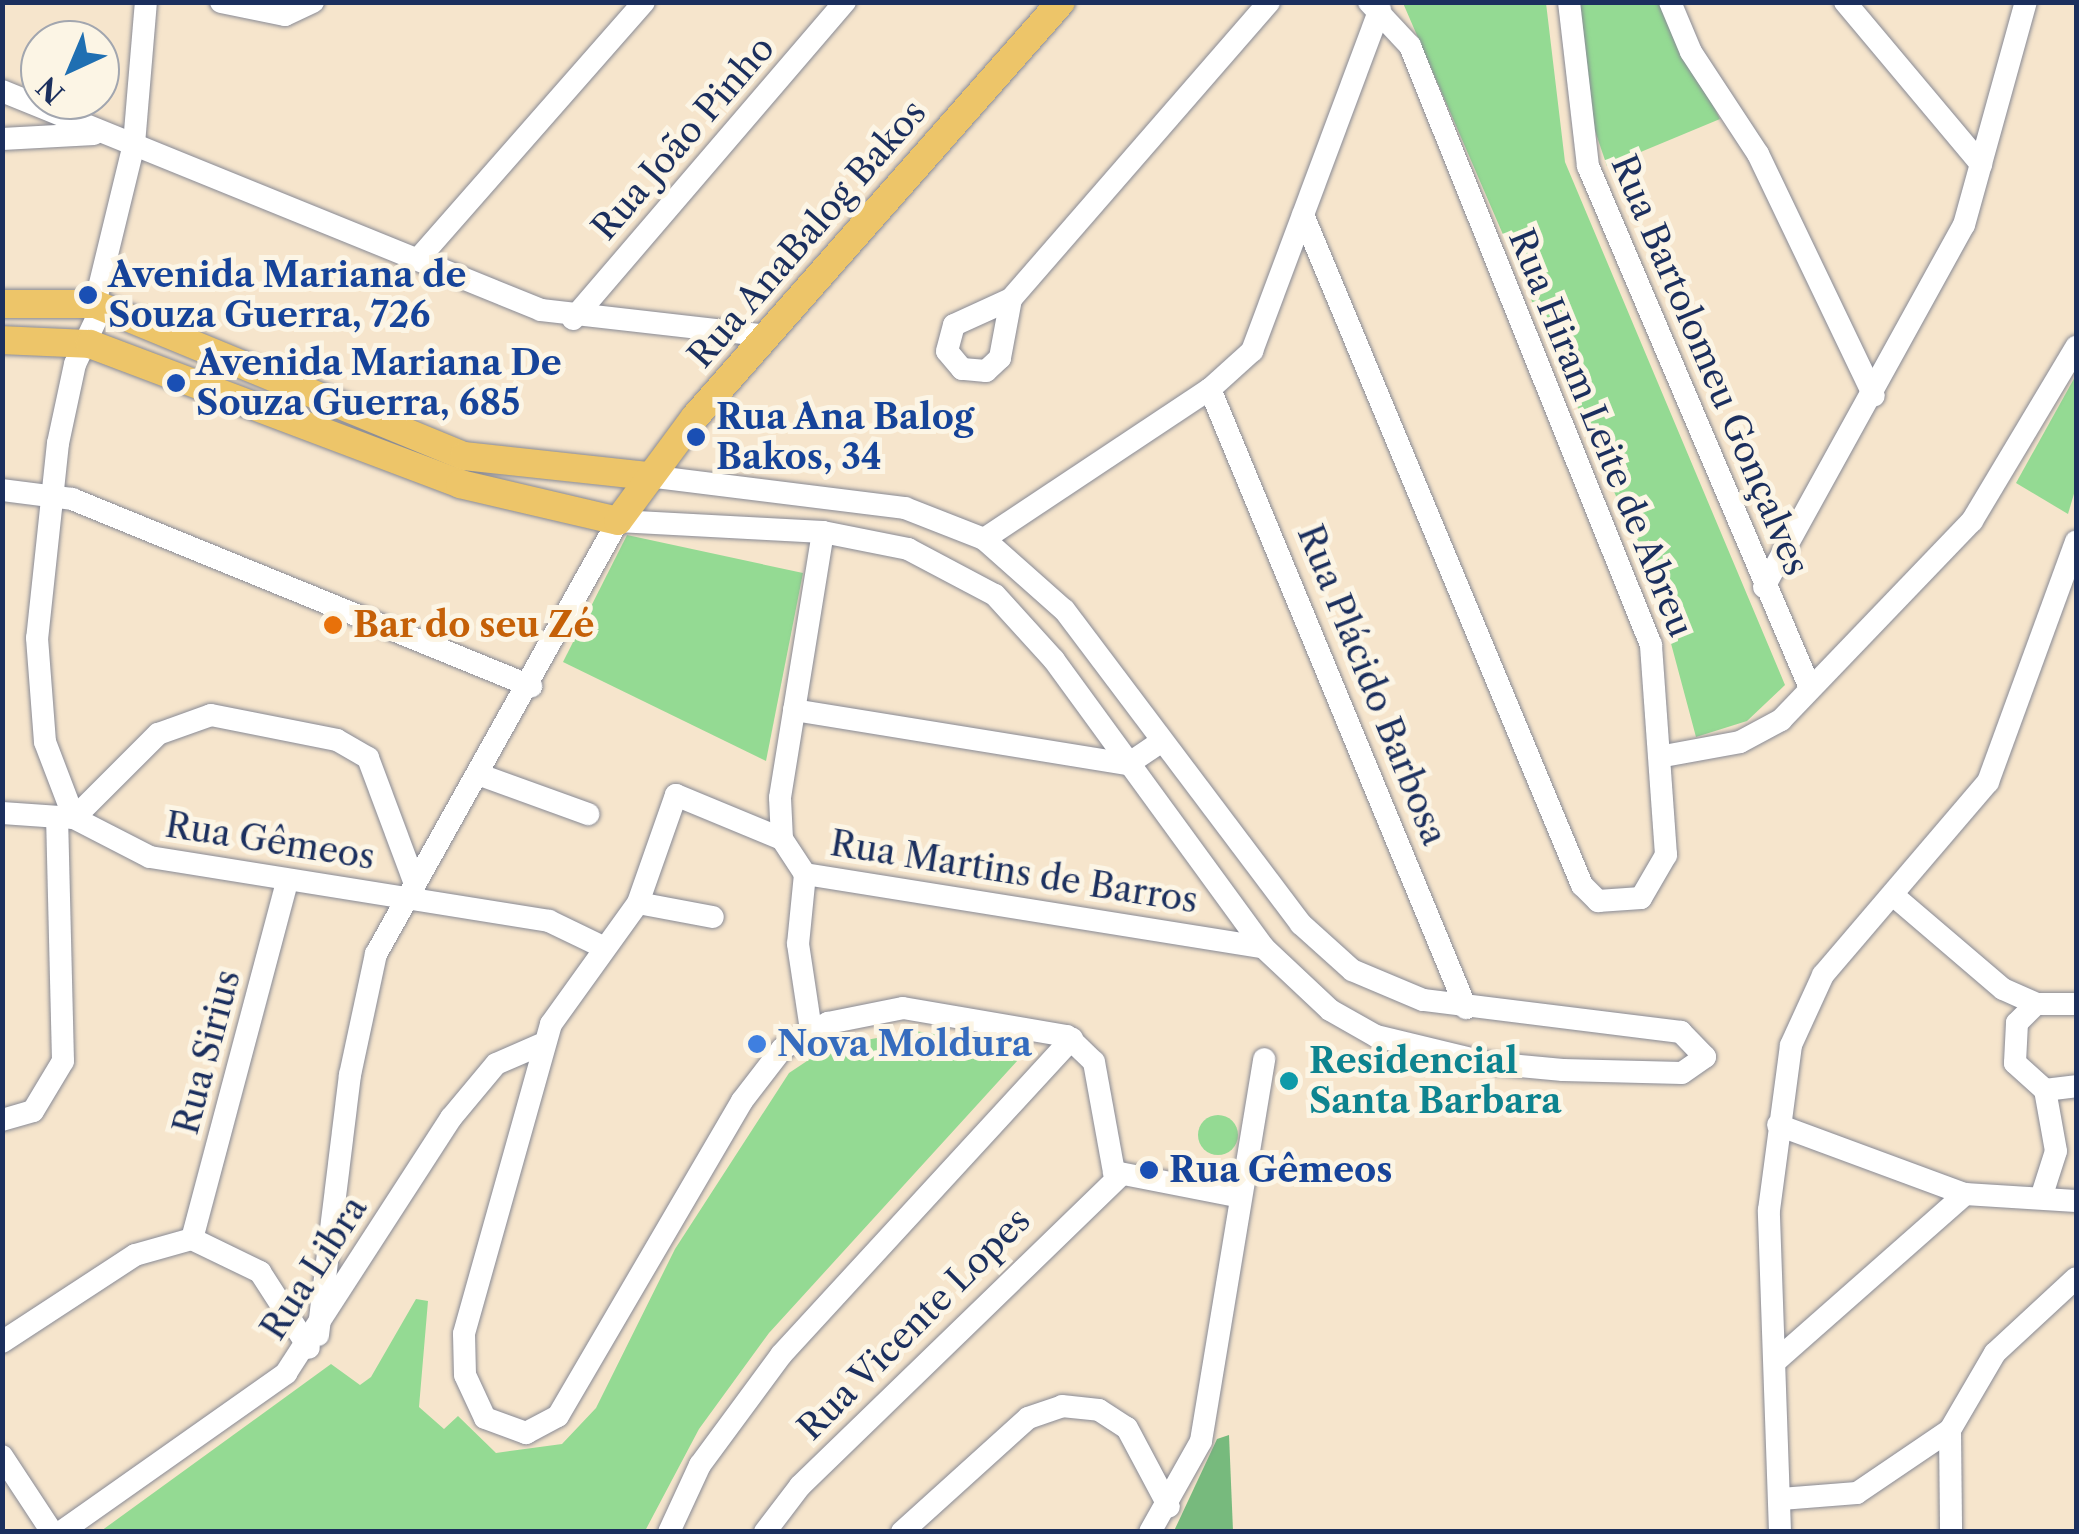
<!DOCTYPE html>
<html>
<head>
<meta charset="utf-8">
<style>
	body { margin:0 }
	#map { position:relative; width:2079px; height:1534px; overflow:hidden; background:#f6e5cc; font-family:"Libre Caslon Text",serif }
	div>[style] { position:absolute }
	.green>* { inset:0; background:#94da93 }
	.round { border-radius:50% }
	.forest>* { inset:0; background:#77ba7d }
	.roads { filter:drop-shadow(0 0 2px #888a95) drop-shadow(0 0 2px #888a95) }
	.minor>* { height:22px; margin:-11px; padding:0 11px; transform-origin:11px; border-radius:11px; background:#fff }
	.major>* { height:28px; margin:-14px; padding:0 14px; transform-origin:14px; border-radius:14px; background:#edc569 }
	.dots>* { width:28px; height:28px; translate:-50% -50%; box-sizing:border-box; border:5px solid #fcf5e5; border-radius:50% }
	span { translate:-50% -50%; white-space:nowrap; text-align:center; line-height:1.15; -webkit-text-stroke:10px #fcf5e5; paint-order:stroke }
	.street-label { font-size:35px; color:#1b2f5e }
	.transit-label { font-size:35px; color:#164399; font-weight:700 }
	.left { translate:0 -50%; text-align:left }
	.food-label { font-size:35px; color:#c56008; font-weight:700 }
	.shop-label { font-size:35px; color:#366cbe; font-weight:700 }
	.culture-label { font-size:35px; color:#0d838f; font-weight:700 }
	.frame { position:absolute; inset:0; border:5px solid #1b2f5e; pointer-events:none }
	.north { position:absolute; left:20px; top:20px; width:100px; height:100px; box-sizing:border-box; background:#fcf5e5; border:2px solid #a2a6af; border-radius:50%; rotate:224deg; font-size:28px; font-weight:700; line-height:40px; text-align:center; color:#1b2f5e }
	.north::after { content:''; display:block; margin:auto; width:35px; height:45px; background:#1f6fb2; clip-path:polygon(50% 0,100% 100%,50% 72%,0 100%) }
</style>
</head>
<body>
<div id="map">
	<div class="green">
		<div style="clip-path:polygon(1403px 3px,1546px 3px,1565px 162px,1785px 685px,1747px 721px,1696px 737px,1657px 591px)"></div>
		<div style="clip-path:polygon(1580px 3px,1663px 3px,1720px 119px,1607px 166px,1594px 128px)"></div>
		<div style="clip-path:polygon(2076px 375px,2076px 487px,2068px 514px,2016px 483px)"></div>
		<div style="clip-path:polygon(627px 535px,803px 573px,766px 761px,563px 662px)"></div>
		<div style="clip-path:polygon(915px 1031px,1029px 1048px,769px 1333px,699px 1429px,645px 1531px,101px 1531px,331px 1364px,360px 1385px,371px 1377px,416px 1299px,428px 1301px,419px 1407px,444px 1429px,458px 1416px,496px 1453px,562px 1444px,596px 1408px,675px 1249px,789px 1073px,828px 1047px)"></div>
		<div class="round" style="left:1198px;top:1115px;width:40px;height:40px"></div>
	</div>
	<div class="forest">
		<div style="clip-path:polygon(1229px 1435px,1233px 1531px,1174px 1531px,1217px 1439px)"></div>
	</div>
	<div class="roads">
		<div class="minor">
			<div style="left:221px;top:2px;width:65px;rotate:11.5deg"></div>
			<div style="left:285px;top:15px;width:31px;rotate:-25deg"></div>
			<div style="left:1569px;top:2px;width:165px;rotate:83.4deg"></div>
			<div style="left:1588px;top:166px;width:567px;rotate:66.96deg"></div>
			<div style="left:1670px;top:2px;width:54px;rotate:67.2deg"></div>
			<div style="left:1691px;top:52px;width:122px;rotate:56.7deg"></div>
			<div style="left:1758px;top:154px;width:268px;rotate:64.4deg"></div>
			<div style="left:1845px;top:2px;width:212px;rotate:50deg"></div>
			<div style="left:2px;top:91px;width:582px;rotate:22.11deg"></div>
			<div style="left:541px;top:310px;width:228px;rotate:6.5deg"></div>
			<div style="left:2px;top:139px;width:92px;rotate:-3.1deg"></div>
			<div style="left:1303px;top:215px;width:726px;rotate:67.39deg"></div>
			<div style="left:1582px;top:885px;width:23px;rotate:45deg"></div>
			<div style="left:1598px;top:901px;width:43px;rotate:-4deg"></div>
			<div style="left:1641px;top:898px;width:50px;rotate:-59.8deg"></div>
			<div style="left:1666px;top:855px;width:211px;rotate:-94.1deg"></div>
			<div style="left:1651px;top:645px;width:646px;rotate:-111.92deg"></div>
			<div style="left:1410px;top:46px;width:60px;rotate:-133deg"></div>
			<div style="left:420px;top:257px;width:339px;rotate:-48.7deg"></div>
			<div style="left:1011px;top:299px;width:393px;rotate:-49deg"></div>
			<div style="left:1011px;top:299px;width:60px;rotate:100.6deg"></div>
			<div style="left:1000px;top:358px;width:19px;rotate:137deg"></div>
			<div style="left:986px;top:371px;width:24px;rotate:-175deg"></div>
			<div style="left:962px;top:369px;width:23px;rotate:-130deg"></div>
			<div style="left:947px;top:351px;width:27px;rotate:-75deg"></div>
			<div style="left:954px;top:325px;width:63px;rotate:-24.5deg"></div>
			<div style="left:95px;top:304px;width:165px;rotate:-76.3deg"></div>
			<div style="left:134px;top:144px;width:143px;rotate:-85.2deg"></div>
			<div style="left:102px;top:307px;width:63px;rotate:115.3deg"></div>
			<div style="left:75px;top:364px;width:81px;rotate:102.1deg"></div>
			<div style="left:58px;top:443px;width:196px;rotate:96.1deg"></div>
			<div style="left:37px;top:638px;width:104px;rotate:85.6deg"></div>
			<div style="left:45px;top:742px;width:81px;rotate:69.1deg"></div>
			<div style="left:74px;top:818px;width:85px;rotate:27.2deg"></div>
			<div style="left:150px;top:857px;width:404px;rotate:9.1deg"></div>
			<div style="left:549px;top:921px;width:60px;rotate:25.7deg"></div>
			<div style="left:573px;top:319px;width:418px;rotate:-49.4deg"></div>
			<div style="left:1210px;top:389px;width:670px;rotate:67.53deg"></div>
			<div style="left:2px;top:490px;width:71px;rotate:7.3deg"></div>
			<div style="left:72px;top:499px;width:496px;rotate:22.2deg"></div>
			<div style="left:823px;top:532px;width:269px;rotate:99.2deg"></div>
			<div style="left:780px;top:798px;width:41px;rotate:87.2deg"></div>
			<div style="left:782px;top:839px;width:42px;rotate:56.7deg"></div>
			<div style="left:805px;top:874px;width:464px;rotate:9.1deg"></div>
			<div style="left:984px;top:539px;width:271px;rotate:-33.6deg"></div>
			<div style="left:1210px;top:389px;width:57px;rotate:-42.1deg"></div>
			<div style="left:1252px;top:351px;width:365px;rotate:-69.5deg"></div>
			<div style="left:1764px;top:587px;width:414px;rotate:-61.1deg"></div>
			<div style="left:1964px;top:225px;width:231px;rotate:-74.5deg"></div>
			<div style="left:794px;top:710px;width:338px;rotate:9.2deg"></div>
			<div style="left:1128px;top:764px;width:40px;rotate:-34deg"></div>
			<div style="left:1664px;top:756px;width:77px;rotate:-10.4deg"></div>
			<div style="left:1740px;top:742px;width:47px;rotate:-28.2deg"></div>
			<div style="left:1781px;top:720px;width:276px;rotate:-46.2deg"></div>
			<div style="left:1972px;top:521px;width:203px;rotate:-59.1deg"></div>
			<div style="left:483px;top:776px;width:112px;rotate:19.9deg"></div>
			<div style="left:2px;top:813px;width:72px;rotate:4deg"></div>
			<div style="left:74px;top:818px;width:119px;rotate:-45deg"></div>
			<div style="left:158px;top:734px;width:56px;rotate:-19.7deg"></div>
			<div style="left:211px;top:715px;width:128px;rotate:11.2deg"></div>
			<div style="left:337px;top:740px;width:36px;rotate:30deg"></div>
			<div style="left:368px;top:758px;width:134px;rotate:69.5deg"></div>
			<div style="left:782px;top:839px;width:115px;rotate:-157.5deg"></div>
			<div style="left:676px;top:795px;width:114px;rotate:109.4deg"></div>
			<div style="left:638px;top:903px;width:149px;rotate:125.7deg"></div>
			<div style="left:551px;top:1024px;width:322px;rotate:105.7deg"></div>
			<div style="left:464px;top:1334px;width:41px;rotate:88.6deg"></div>
			<div style="left:465px;top:1375px;width:47px;rotate:65.1deg"></div>
			<div style="left:485px;top:1418px;width:44px;rotate:20.1deg"></div>
			<div style="left:526px;top:1433px;width:36px;rotate:-28deg"></div>
			<div style="left:558px;top:1416px;width:365px;rotate:-59.7deg"></div>
			<div style="left:742px;top:1101px;width:66px;rotate:-52.4deg"></div>
			<div style="left:782px;top:1049px;width:53px;rotate:-29.5deg"></div>
			<div style="left:828px;top:1023px;width:76px;rotate:-11.3deg"></div>
			<div style="left:903px;top:1008px;width:166px;rotate:9.7deg"></div>
			<div style="left:1067px;top:1036px;width:37px;rotate:44deg"></div>
			<div style="left:1094px;top:1062px;width:112px;rotate:79.7deg"></div>
			<div style="left:1114px;top:1172px;width:129px;rotate:11.1deg"></div>
			<div style="left:805px;top:874px;width:70px;rotate:95.7deg"></div>
			<div style="left:798px;top:944px;width:87px;rotate:81.4deg"></div>
			<div style="left:1894px;top:896px;width:143px;rotate:40.5deg"></div>
			<div style="left:2003px;top:989px;width:36px;rotate:24deg"></div>
			<div style="left:2036px;top:1004px;width:40px"></div>
			<div style="left:638px;top:903px;width:76px;rotate:10.6deg"></div>
			<div style="left:2036px;top:1004px;width:27px;rotate:135deg"></div>
			<div style="left:2017px;top:1023px;width:40px;rotate:92.9deg"></div>
			<div style="left:2015px;top:1063px;width:40px;rotate:42deg"></div>
			<div style="left:2045px;top:1090px;width:31px;rotate:-7deg"></div>
			<div style="left:2px;top:1120px;width:32px;rotate:-16deg"></div>
			<div style="left:33px;top:1111px;width:58px;rotate:-59deg"></div>
			<div style="left:63px;top:1061px;width:244px;rotate:-91.4deg"></div>
			<div style="left:1778px;top:1125px;width:199px;rotate:20.3deg"></div>
			<div style="left:1965px;top:1194px;width:111px;rotate:3.6deg"></div>
			<div style="left:2041px;top:1198px;width:49px;rotate:-72.3deg"></div>
			<div style="left:2056px;top:1151px;width:62px;rotate:-100.2deg"></div>
			<div style="left:192px;top:1239px;width:368px;rotate:-75.1deg"></div>
			<div style="left:318px;top:1335px;width:262px;rotate:-83deg"></div>
			<div style="left:350px;top:1075px;width:124px;rotate:-77.9deg"></div>
			<div style="left:376px;top:954px;width:496px;rotate:-60.8deg"></div>
			<div style="left:618px;top:521px;width:205px;rotate:3.1deg"></div>
			<div style="left:823px;top:532px;width:87px;rotate:11.3deg"></div>
			<div style="left:908px;top:549px;width:98px;rotate:27.9deg"></div>
			<div style="left:995px;top:595px;width:88px;rotate:47.8deg"></div>
			<div style="left:1054px;top:660px;width:355px;rotate:53.9deg"></div>
			<div style="left:1263px;top:947px;width:92px;rotate:43.2deg"></div>
			<div style="left:1330px;top:1010px;width:53px;rotate:29.5deg"></div>
			<div style="left:1376px;top:1036px;width:115px;rotate:13.6deg"></div>
			<div style="left:1488px;top:1063px;width:75px;rotate:5.3deg"></div>
			<div style="left:1563px;top:1070px;width:119px;rotate:1.4deg"></div>
			<div style="left:1682px;top:1073px;width:28px;rotate:-35deg"></div>
			<div style="left:1705px;top:1057px;width:35px;rotate:-134deg"></div>
			<div style="left:1681px;top:1032px;width:260px;rotate:-172.9deg"></div>
			<div style="left:1423px;top:1000px;width:77px;rotate:-157.1deg"></div>
			<div style="left:1352px;top:970px;width:69px;rotate:-138deg"></div>
			<div style="left:1301px;top:924px;width:393px;rotate:-127deg"></div>
			<div style="left:1064px;top:610px;width:107px;rotate:-138.4deg"></div>
			<div style="left:984px;top:539px;width:85px;rotate:-158.6deg"></div>
			<div style="left:905px;top:508px;width:260px;rotate:-172.9deg"></div>
			<div style="left:2px;top:1342px;width:159px;rotate:-33.2deg"></div>
			<div style="left:135px;top:1255px;width:59px;rotate:-15.7deg"></div>
			<div style="left:192px;top:1239px;width:76px;rotate:25.9deg"></div>
			<div style="left:260px;top:1272px;width:90px;rotate:57.2deg"></div>
			<div style="left:1777px;top:1360px;width:251px;rotate:-41.4deg"></div>
			<div style="left:1950px;top:1430px;width:102px;rotate:89.4deg"></div>
			<div style="left:2px;top:1456px;width:91px;rotate:56.7deg"></div>
			<div style="left:1781px;top:1499px;width:76px;rotate:-4.5deg"></div>
			<div style="left:1857px;top:1493px;width:112px;rotate:-34.1deg"></div>
			<div style="left:1950px;top:1430px;width:89px;rotate:-59.7deg"></div>
			<div style="left:1995px;top:1353px;width:110px;rotate:-42.8deg"></div>
			<div style="left:61px;top:1532px;width:276px;rotate:-35.2deg"></div>
			<div style="left:286px;top:1373px;width:304px;rotate:-57.1deg"></div>
			<div style="left:451px;top:1118px;width:70px;rotate:-50.2deg"></div>
			<div style="left:496px;top:1064px;width:48px;rotate:-23.4deg"></div>
			<div style="left:669px;top:1532px;width:74px;rotate:-65.2deg"></div>
			<div style="left:700px;top:1465px;width:137px;rotate:-53.6deg"></div>
			<div style="left:781px;top:1355px;width:430px;rotate:-47.4deg"></div>
			<div style="left:765px;top:1532px;width:58px;rotate:-52.7deg"></div>
			<div style="left:800px;top:1486px;width:447px;rotate:-44.1deg"></div>
			<div style="left:902px;top:1532px;width:170px;rotate:-42.1deg"></div>
			<div style="left:1028px;top:1418px;width:36px;rotate:-19deg"></div>
			<div style="left:1062px;top:1406px;width:37px;rotate:6deg"></div>
			<div style="left:1099px;top:1410px;width:33px;rotate:33deg"></div>
			<div style="left:1127px;top:1428px;width:89px;rotate:62deg"></div>
			<div style="left:1150px;top:1532px;width:104px;rotate:-60.7deg"></div>
			<div style="left:1201px;top:1441px;width:387px;rotate:-80.6deg"></div>
			<div style="left:1780px;top:1532px;width:322px;rotate:-92deg"></div>
			<div style="left:1769px;top:1210px;width:166px;rotate:-82.4deg"></div>
			<div style="left:1791px;top:1045px;width:77px;rotate:-65.4deg"></div>
			<div style="left:1823px;top:975px;width:254px;rotate:-49.5deg"></div>
			<div style="left:1988px;top:782px;width:256px;rotate:-69.9deg"></div>
		</div>
		<div class="major">
			<div style="left:2px;top:304px;width:93px"></div>
			<div style="left:95px;top:304px;width:399px;rotate:22.4deg"></div>
			<div style="left:464px;top:456px;width:184px;rotate:6.2deg"></div>
			<div style="left:2px;top:340px;width:88px;rotate:2.6deg"></div>
			<div style="left:90px;top:344px;width:396px;rotate:20.7deg"></div>
			<div style="left:460px;top:484px;width:162px;rotate:13.2deg"></div>
			<div style="left:618px;top:521px;width:129px;rotate:-53.5deg"></div>
			<div style="left:695px;top:417px;width:553px;rotate:-48.59deg"></div>
		</div>
	</div>
	<div class="dots">
		<div style="left:88px;top:295px;background:#1a4fb4"></div>
		<div style="left:176px;top:383px;background:#1a4fb4"></div>
		<div style="left:696px;top:437px;background:#1a4fb4"></div>
		<div style="left:333px;top:625px;background:#e8710a"></div>
		<div style="left:757px;top:1044px;background:#3f7fe0"></div>
		<div style="left:1289px;top:1081px;background:#0f9aa8"></div>
		<div style="left:1149px;top:1170px;background:#1a4fb4"></div>
	</div>
	<div class="street-label">
		<span style="left:683px;top:138px;rotate:-49deg">Rua João Pinho</span>
		<span style="left:807px;top:234px;rotate:-49deg">Rua AnaBalog Bakos</span>
		<span style="left:1710px;top:365px;rotate:67deg">Rua Bartolomeu Gonçalves</span>
		<span style="left:1601px;top:433px;rotate:68deg">Rua Hiram Leite de Abreu</span>
		<span style="left:1372px;top:685px;rotate:68deg">Rua Plácido Barbosa</span>
		<span style="left:270px;top:841px;rotate:9deg">Rua Gêmeos</span>
		<span style="left:1014px;top:872px;rotate:9deg">Rua Martins de Barros</span>
		<span style="left:207px;top:1052px;rotate:-75deg">Rua Sirius</span>
		<span style="left:314px;top:1268px;rotate:-57deg">Rua Libra</span>
		<span style="left:914px;top:1324px;rotate:-45deg">Rua Vicente Lopes</span>
	</div>
	<div class="transit-label">
		<span class="left" style="left:108px;top:295px">Avenida Mariana de<br>Souza Guerra, 726</span>
		<span class="left" style="left:196px;top:383px">Avenida Mariana De<br>Souza Guerra, 685</span>
		<span class="left" style="left:716px;top:437px">Rua Ana Balog<br>Bakos, 34</span>
		<span class="left" style="left:1169px;top:1170px">Rua Gêmeos</span>
	</div>
	<div class="food-label">
		<span class="left" style="left:353px;top:625px">Bar do seu Zé</span>
	</div>
	<div class="shop-label">
		<span class="left" style="left:777px;top:1044px">Nova Moldura</span>
	</div>
	<div class="culture-label">
		<span class="left" style="left:1309px;top:1081px">Residencial<br>Santa Barbara</span>
	</div>
	<div class="frame"></div>
	<div class="north">N</div>
</div>
</body>
</html>
